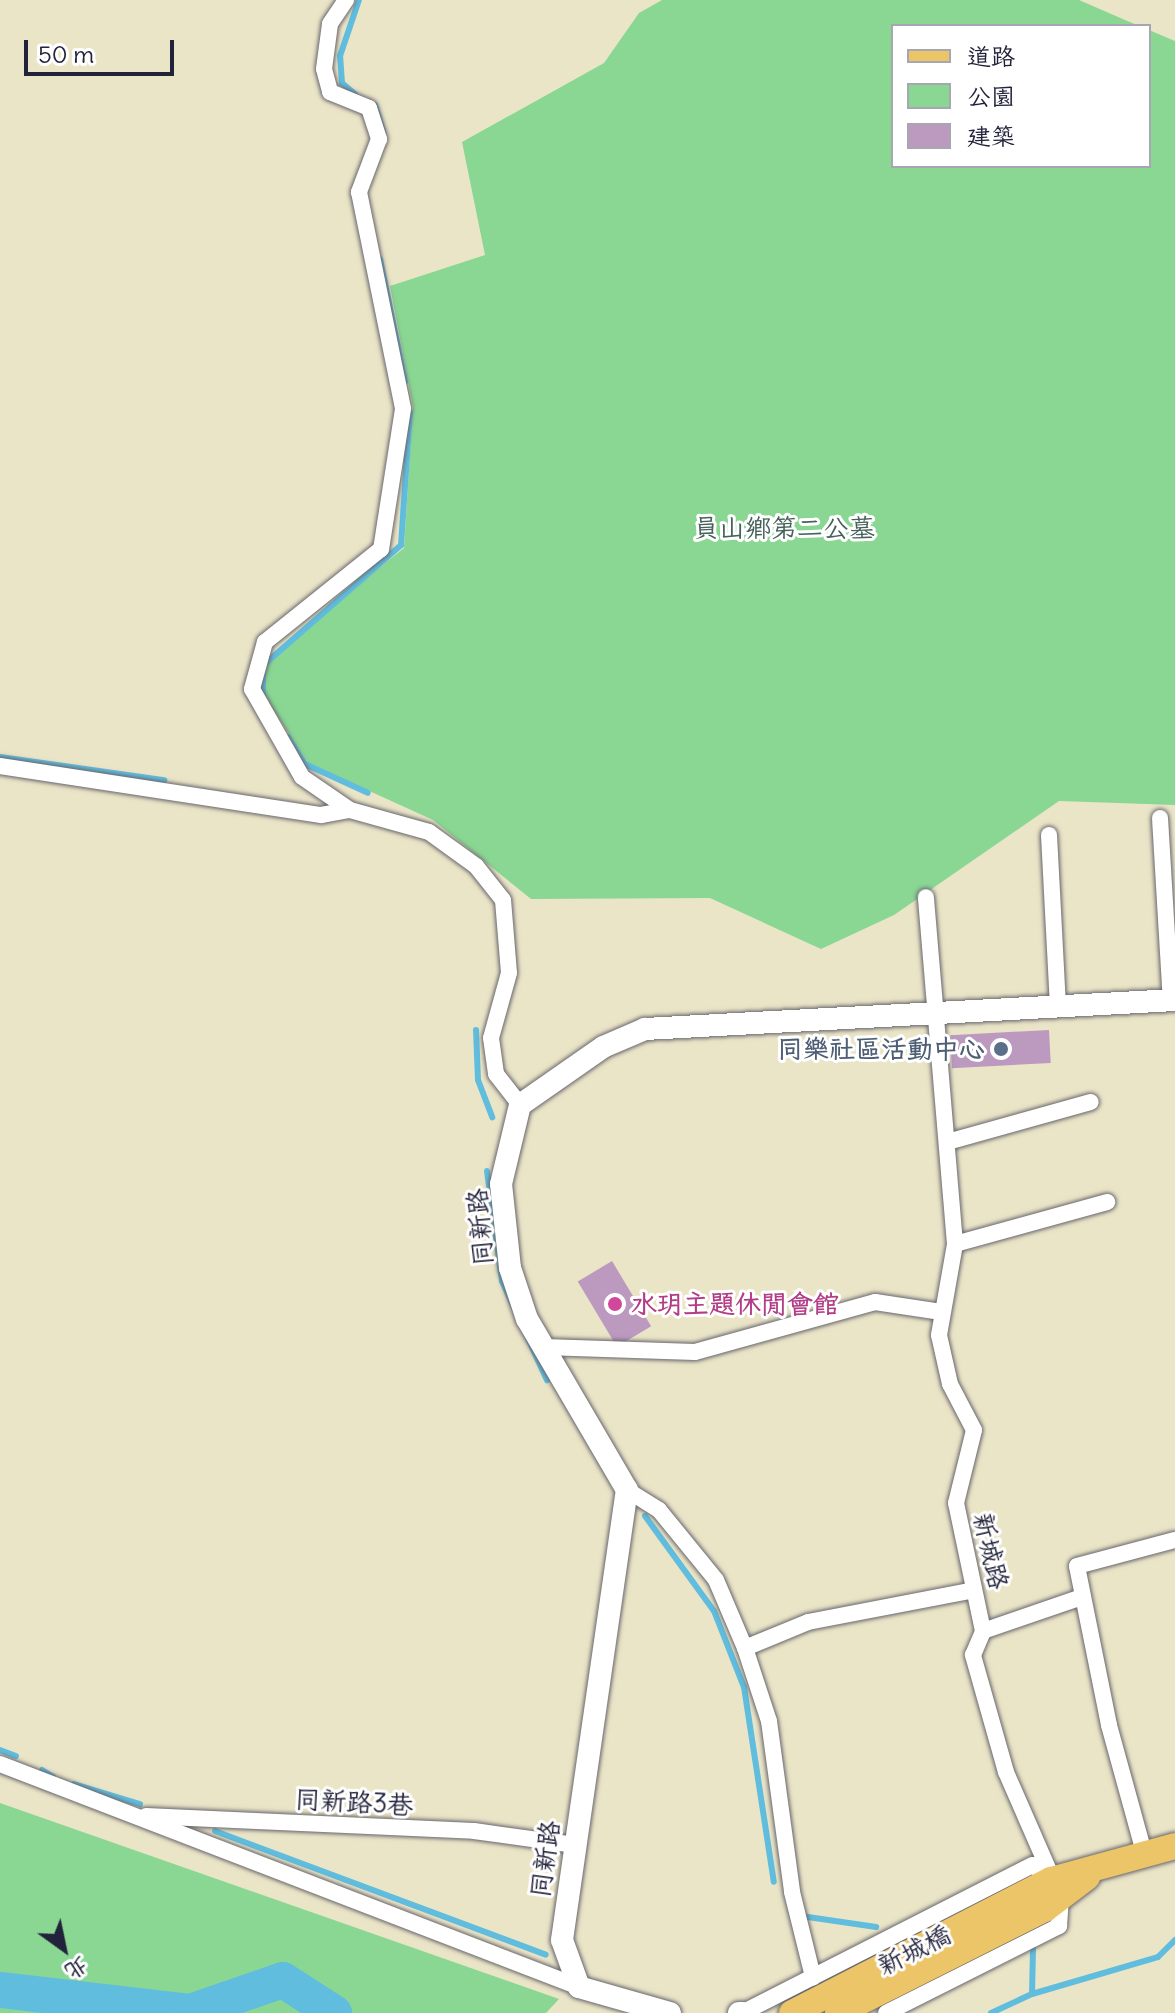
<!DOCTYPE html>
<html>
<head>
<meta charset="utf-8">
<style>
	body { margin:0 }
	#map { position:relative; width:1175px; height:2013px; overflow:hidden; background:#ebe5c8; font-family:Delius,"LXGW WenKai TC",sans-serif }
	div>[style] { position:absolute }
	.green>* { inset:0; background:#8ad794 }
	.stream>* { height:6px; margin:-3px; padding:0 3px; transform-origin:3px; border-radius:3px; background:#60bdde }
	.river>* { height:36px; margin:-18px; padding:0 18px; transform-origin:18px; border-radius:18px; background:#60bdde }
	.building>* { inset:0; background:#bc9ac0; transform-origin:0 0 }
	.roads { filter:drop-shadow(0 0 2px #68666c) drop-shadow(0 0 2px #68666c) }
	.minor>* { height:16px; margin:-8px; padding:0 8px; transform-origin:8px; border-radius:8px; background:#fff }
	.tertiary>* { height:22px; margin:-11px; padding:0 11px; transform-origin:11px; border-radius:11px; background:#fff }
	.primary>* { height:26px; margin:-13px; padding:0 13px; transform-origin:13px; border-radius:13px; background:#ecc569 }
	.dots>* { width:22px; height:22px; translate:-50% -50%; box-sizing:border-box; border:4px solid #fff; border-radius:50% }
	span { translate:-50% -50%; white-space:nowrap; text-align:center; line-height:1.15; -webkit-text-stroke:6px #fff; paint-order:stroke }
	.park-label { font-size:26px; color:#46615a }
	.service-label { font-size:26px; color:#4e5e75; font-weight:700 }
	.right { translate:-100% -50%; text-align:right }
	.street-label { font-size:26px; color:#22223b }
	.hotel-label { font-size:26px; color:#b23c85; font-weight:700 }
	.left { translate:0 -50%; text-align:left }
	.legend { position:absolute; left:891px; top:24px; width:260px; height:144px; box-sizing:border-box; background:#fff; border:2px solid #a7a7b1; margin:0; padding:10px 14px; list-style:none; font-size:24px; color:#22223b }
	.legend li { display:flex; align-items:center; gap:16px; height:40px }
	.legend b { width:40px; border:2px solid #a7a7b1 }
	.north { position:absolute; left:24px; top:1909px; width:80px; height:80px; -webkit-text-stroke:6px #fff; paint-order:stroke; rotate:147deg; font-size:22px; font-weight:700; line-height:32px; text-align:center; color:#22223b }
	.north::after { content:''; display:block; margin:auto; width:28px; height:36px; background:#22223b; clip-path:polygon(50% 0,100% 100%,50% 72%,0 100%) }
	.scale { position:absolute; left:24px; top:40px; width:150px; height:36px; box-sizing:border-box; border:4px solid #22223b; border-top:0; padding-left:10px; font-size:24px; line-height:28px; white-space:nowrap; color:#22223b; -webkit-text-stroke:6px #fff; paint-order:stroke }
</style>
</head>
<body>
<div id="map">
	<div class="green">
		<div style="clip-path:polygon(662px 0,1079px 0,1139px 26px,893px 26px,893px 166px,1149px 166px,1149px 30px,1175px 41px,1175px 805px,1059px 801px,894px 915px,821px 949px,710px 898px,531px 899px,433px 820px,308px 763px,265px 697px,264px 672px,274px 652px,404px 548px,413px 407px,390px 286px,485px 255px,462px 142px,604px 63px,639px 13px)"></div>
		<div style="clip-path:polygon(0 1803px,559px 1999px,546px 2013px,0 2013px)"></div>
	</div>
	<div class="stream">
		<div style="left:355px;top:94px;width:17px;rotate:-140deg"></div>
		<div style="left:342px;top:83px;width:27px;rotate:-94deg"></div>
		<div style="left:340px;top:56px;width:59px;rotate:-71.3deg"></div>
		<div style="left:375px;top:105px;width:28px;rotate:73deg"></div>
		<div style="left:380px;top:259px;width:125px;rotate:78.4deg"></div>
		<div style="left:267px;top:662px;width:178px;rotate:-41.1deg"></div>
		<div style="left:401px;top:545px;width:133px;rotate:-86.1deg"></div>
		<div style="left:263px;top:672px;width:25px;rotate:90deg"></div>
		<div style="left:288px;top:737px;width:32px;rotate:58deg"></div>
		<div style="left:305px;top:764px;width:69px;rotate:24.7deg"></div>
		<div style="left:0;top:757px;width:166px;rotate:8deg"></div>
		<div style="left:476px;top:1030px;width:50px;rotate:87.7deg"></div>
		<div style="left:478px;top:1080px;width:40px;rotate:69deg"></div>
		<div style="left:487px;top:1171px;width:111px;rotate:82.2deg"></div>
		<div style="left:502px;top:1281px;width:109px;rotate:65.6deg"></div>
		<div style="left:645px;top:1516px;width:117px;rotate:54deg"></div>
		<div style="left:714px;top:1611px;width:82px;rotate:68.5deg"></div>
		<div style="left:744px;top:1687px;width:197px;rotate:81.3deg"></div>
		<div style="left:0;top:1750px;width:17px;rotate:21deg"></div>
		<div style="left:42px;top:1770px;width:13px;rotate:32deg"></div>
		<div style="left:74px;top:1784px;width:69px;rotate:16.9deg"></div>
		<div style="left:215px;top:1831px;width:353px;rotate:20.5deg"></div>
		<div style="left:801px;top:1916px;width:76px;rotate:8.3deg"></div>
		<div style="left:1033px;top:1948px;width:46px;rotate:91.2deg"></div>
		<div style="left:1032px;top:1994px;width:131px;rotate:-16.4deg"></div>
		<div style="left:1158px;top:1957px;width:24px;rotate:-45deg"></div>
		<div style="left:991px;top:2013px;width:45px;rotate:-24.9deg"></div>
	</div>
	<div class="river">
		<div style="left:0;top:1990px;width:191px;rotate:6.6deg"></div>
		<div style="left:190px;top:2012px;width:98px;rotate:-19deg"></div>
		<div style="left:283px;top:1980px;width:61px;rotate:32.9deg"></div>
	</div>
	<div class="building">
		<div style="left:1049px;top:1030px;width:33px;height:99px;rotate:87deg"></div>
		<div style="left:612px;top:1261px;width:76px;height:40px;rotate:59deg"></div>
	</div>
	<div class="roads">
		<div class="minor">
			<div style="left:346px;top:0;width:29px;rotate:124deg"></div>
			<div style="left:330px;top:24px;width:45px;rotate:97.6deg"></div>
			<div style="left:324px;top:69px;width:24px;rotate:75deg"></div>
			<div style="left:330px;top:92px;width:42px;rotate:22.3deg"></div>
			<div style="left:369px;top:108px;width:33px;rotate:72deg"></div>
			<div style="left:379px;top:139px;width:57px;rotate:110.7deg"></div>
			<div style="left:359px;top:192px;width:221px;rotate:78.5deg"></div>
			<div style="left:403px;top:409px;width:142px;rotate:98.9deg"></div>
			<div style="left:381px;top:549px;width:149px;rotate:141.3deg"></div>
			<div style="left:265px;top:642px;width:49px;rotate:105.5deg"></div>
			<div style="left:252px;top:689px;width:101px;rotate:60.4deg"></div>
			<div style="left:302px;top:777px;width:58px;rotate:34.5deg"></div>
			<div style="left:350px;top:810px;width:82px;rotate:15.6deg"></div>
			<div style="left:429px;top:832px;width:58px;rotate:35.9deg"></div>
			<div style="left:476px;top:866px;width:43px;rotate:51.5deg"></div>
			<div style="left:503px;top:900px;width:73px;rotate:85.3deg"></div>
			<div style="left:509px;top:973px;width:67px;rotate:105.5deg"></div>
			<div style="left:491px;top:1038px;width:36px;rotate:82deg"></div>
			<div style="left:496px;top:1074px;width:39px;rotate:52deg"></div>
			<div style="left:0;top:766px;width:325px;rotate:8.7deg"></div>
			<div style="left:321px;top:815px;width:29px;rotate:-10deg"></div>
			<div style="left:1160px;top:818px;width:183px;rotate:86.6deg"></div>
			<div style="left:1049px;top:835px;width:173px;rotate:87deg"></div>
			<div style="left:951px;top:1141px;width:145px;rotate:-15.6deg"></div>
			<div style="left:955px;top:1244px;width:158px;rotate:-15.4deg"></div>
			<div style="left:544px;top:1347px;width:151px;rotate:1.9deg"></div>
			<div style="left:695px;top:1352px;width:187px;rotate:-15.5deg"></div>
			<div style="left:875px;top:1302px;width:67px;rotate:8.6deg"></div>
			<div style="left:627px;top:1490px;width:38px;rotate:32deg"></div>
			<div style="left:659px;top:1510px;width:90px;rotate:50.8deg"></div>
			<div style="left:716px;top:1580px;width:74px;rotate:66.9deg"></div>
			<div style="left:745px;top:1648px;width:77px;rotate:71.8deg"></div>
			<div style="left:769px;top:1721px;width:173px;rotate:82.3deg"></div>
			<div style="left:792px;top:1892px;width:88px;rotate:76.1deg"></div>
			<div style="left:983px;top:1631px;width:105px;rotate:-19deg"></div>
			<div style="left:745px;top:1648px;width:68px;rotate:-22.4deg"></div>
			<div style="left:808px;top:1622px;width:169px;rotate:-10.9deg"></div>
			<div style="left:0;top:1764px;width:620px;rotate:21.06deg"></div>
			<div style="left:146px;top:1816px;width:328px;rotate:2.6deg"></div>
			<div style="left:474px;top:1831px;width:102px;rotate:7.9deg"></div>
			<div style="left:1145px;top:1856px;width:136px;rotate:-105.4deg"></div>
			<div style="left:1109px;top:1725px;width:162px;rotate:-101.4deg"></div>
			<div style="left:1077px;top:1566px;width:101px;rotate:-14.9deg"></div>
			<div style="left:742px;top:2013px;width:326px;rotate:-27deg"></div>
			<div style="left:1033px;top:1865px;width:22px;rotate:39deg"></div>
			<div style="left:886px;top:2013px;width:194px;rotate:-26.7deg"></div>
			<div style="left:1059px;top:1926px;width:28px;rotate:-86deg"></div>
			<div style="left:1061px;top:1898px;width:137px;rotate:-113.6deg"></div>
			<div style="left:1006px;top:1772px;width:122px;rotate:-105.8deg"></div>
			<div style="left:973px;top:1655px;width:26px;rotate:-67deg"></div>
			<div style="left:983px;top:1631px;width:131px;rotate:-101.9deg"></div>
			<div style="left:956px;top:1503px;width:75px;rotate:-76.1deg"></div>
			<div style="left:974px;top:1430px;width:52px;rotate:-117.6deg"></div>
			<div style="left:950px;top:1384px;width:50px;rotate:-102.7deg"></div>
			<div style="left:939px;top:1335px;width:92px;rotate:-80deg"></div>
			<div style="left:955px;top:1244px;width:348px;rotate:-94.8deg"></div>
		</div>
		<div class="tertiary">
			<div style="left:670px;top:2013px;width:95px;rotate:-164.1deg"></div>
			<div style="left:579px;top:1987px;width:50px;rotate:-109.9deg"></div>
			<div style="left:562px;top:1940px;width:455px;rotate:-81.8deg"></div>
			<div style="left:627px;top:1490px;width:198px;rotate:-120.3deg"></div>
			<div style="left:527px;top:1319px;width:54px;rotate:-108.4deg"></div>
			<div style="left:510px;top:1268px;width:84px;rotate:-96.1deg"></div>
			<div style="left:501px;top:1184px;width:81px;rotate:-76.5deg"></div>
			<div style="left:520px;top:1105px;width:101px;rotate:-34.9deg"></div>
			<div style="left:603px;top:1047px;width:46px;rotate:-23.2deg"></div>
			<div style="left:645px;top:1029px;width:531px;rotate:-3.13deg"></div>
			<div style="left:739px;top:2013px;width:4px"></div>
		</div>
		<div class="primary">
			<div style="left:792px;top:2013px;width:291px;rotate:-27.2deg"></div>
			<div style="left:1051px;top:1880px;width:129px;rotate:-15.3deg"></div>
			<div style="left:838px;top:2013px;width:232px;rotate:-26.7deg"></div>
			<div style="left:1045px;top:1909px;width:53px;rotate:-37.3deg"></div>
		</div>
	</div>
	<div class="dots">
		<div style="left:1001px;top:1049px;background:#5c6f8a"></div>
		<div style="left:615px;top:1304px;background:#d1479c"></div>
	</div>
	<div class="park-label">
		<span style="left:784px;top:528px">員山鄉第二公墓</span>
	</div>
	<div class="service-label">
		<span class="right" style="left:985px;top:1049px">同樂社區活動中心</span>
	</div>
	<div class="street-label">
		<span style="left:480px;top:1227px;rotate:-95deg">同新路</span>
		<span style="left:991px;top:1551px;rotate:77deg">新城路</span>
		<span style="left:354px;top:1802px;rotate:3deg">同新路3巷</span>
		<span style="left:545px;top:1859px;rotate:-82deg">同新路</span>
		<span style="left:914px;top:1950px;rotate:-27deg">新城橋</span>
	</div>
	<div class="hotel-label">
		<span class="left" style="left:631px;top:1304px">水玥主題休閒會館</span>
	</div>
	<ul class="legend">
	<li><b style="height:10px;background:#ecc569"></b>道路</li>
	<li><b style="height:22px;background:#8ad794"></b>公園</li>
	<li><b style="height:22px;background:#bc9ac0"></b>建築</li>
	</ul>
	<div class="north">北</div>
	<div class="scale">50 m</div>
</div>
</body>
</html>
